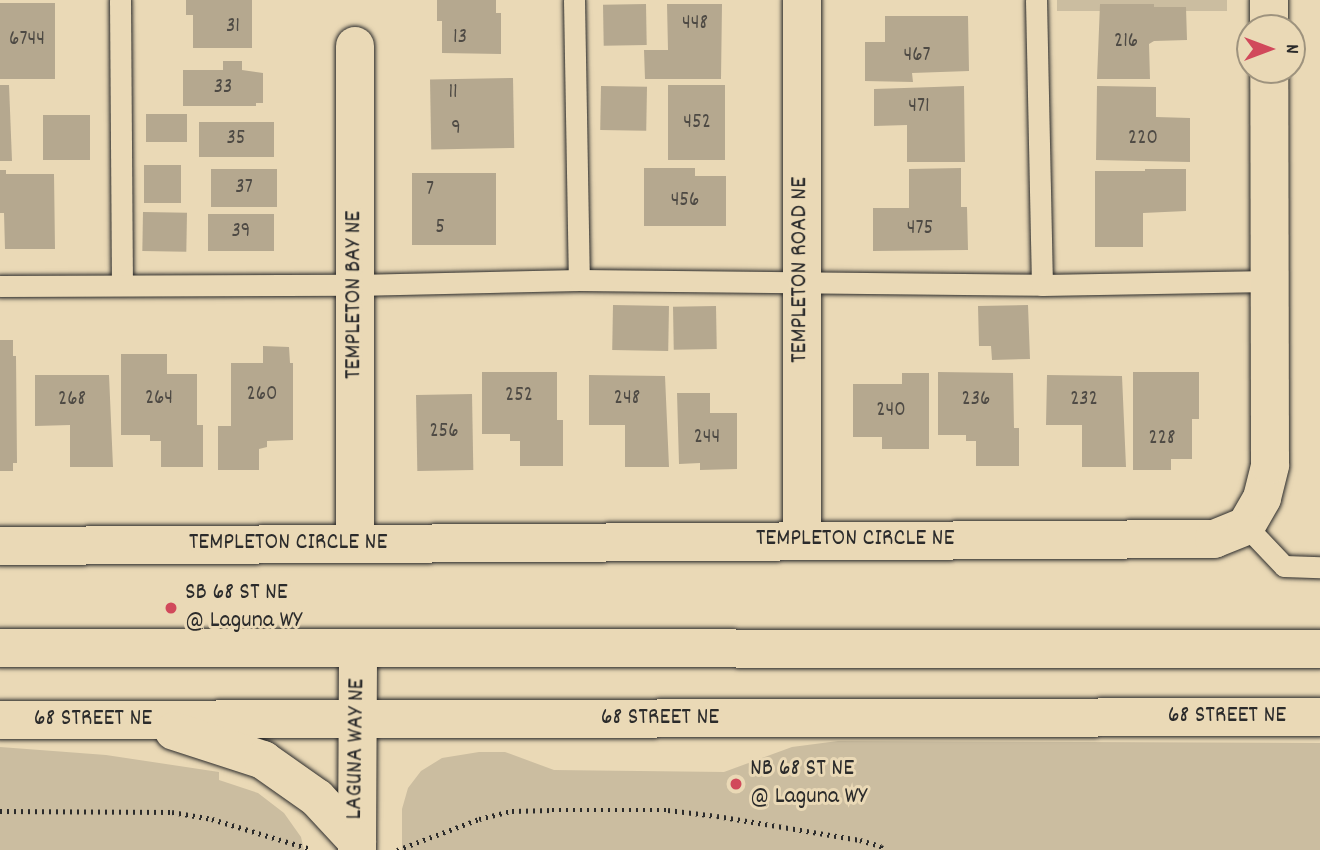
<!DOCTYPE html>
<html>
<head>
<meta charset="utf-8">
<style>
	body { margin:0 }
	#map { position:relative; width:1320px; height:850px; overflow:hidden; background:#ead9b6; font-family:Dekko,sans-serif }
	div>[style] { position:absolute }
	.green>* { inset:0; background:#cbbda0; transform-origin:0 0 }
	.building>* { inset:0; background:#b5a88f; transform-origin:0 0 }
	.path>* { height:4.5px; margin-top:-2.25px; transform-origin:0; background:repeating-linear-gradient(90deg,#2b2b2b 0 2px,transparent 0 7px) }
	.roads { filter:drop-shadow(0 0 2px #2b2b2b) drop-shadow(0 0 2px #2b2b2b) }
	.service>* { height:21px; margin:-10.5px; padding:0 10.5px; transform-origin:10.5px; border-radius:10.5px; background:#ead9b6 }
	.minor>* { height:38px; margin:-19px; padding:0 19px; transform-origin:19px; border-radius:19px; background:#ead9b6 }
	.tertiary>* { height:38px; margin:-19px; padding:0 19px; transform-origin:19px; border-radius:19px; background:#ead9b6 }
	.secondary>* { height:38px; margin:-19px; padding:0 19px; transform-origin:19px; border-radius:19px; background:#ead9b6 }
	.dots>* { width:19px; height:19px; translate:-50% -50%; box-sizing:border-box; border:4px solid #ead9b6; border-radius:50% }
	span { translate:-50% -50%; white-space:nowrap; text-align:center; line-height:1.15; -webkit-text-stroke:6px #ead9b6; paint-order:stroke }
	.number-label { font-size:21px; color:#4e4a44 }
	.number-label span { -webkit-text-stroke-width:0 }
	.street-label { font-size:24px; color:#2b2b2b }
	.poi-label { font-size:24px; color:#2b2b2b }
	.left { translate:0 -50%; text-align:left }
	.north { position:absolute; left:1236px; top:14px; width:70px; height:70px; box-sizing:border-box; background:#ead9b6; border:2px solid #9e937e; border-radius:50%; rotate:90deg; font-size:19px; font-weight:700; line-height:28px; text-align:center; color:#2b2b2b }
	.north::after { content:''; display:block; margin:auto; width:24px; height:32px; background:#d1495b; clip-path:polygon(50% 0,100% 100%,50% 72%,0 100%) }
</style>
</head>
<body>
<div id="map">
	<div class="green">
		<div style="left:1057px;top:0;width:170px;height:11px"></div>
		<div style="clip-path:polygon(838px 741px,1320px 743px,1320px 850px,402px 850px,402px 809px,408px 788px,421px 771px,442px 758px,479px 752px,505px 752px,554px 770px,724px 772px,792px 747px)"></div>
		<div style="clip-path:polygon(0 747px,106px 755px,219px 772px,219px 780px,258px 793px,284px 813px,301px 837px,304px 850px,0 850px)"></div>
	</div>
	<div class="building">
		<div style="clip-path:polygon(186px 0,252px 0,252px 48px,193px 48px,193px 15px,186px 15px)"></div>
		<div style="clip-path:polygon(437px 0,496px 0,496px 13px,501px 13px,501px 54px,442px 53px,442px 21px,437px 21px)"></div>
		<div style="left:0;top:3px;width:55px;height:76px"></div>
		<div style="left:646px;top:4px;width:41px;height:43px;rotate:89deg"></div>
		<div style="clip-path:polygon(667px 4px,722px 4px,721px 79px,645px 79px,644px 50px,668px 50px)"></div>
		<div style="clip-path:polygon(1100px 4px,1154px 4px,1154px 7px,1186px 7px,1187px 40px,1154px 41px,1149px 44px,1150px 79px,1097px 79px)"></div>
		<div style="clip-path:polygon(885px 16px,968px 16px,969px 71px,912px 73px,913px 82px,865px 81px,865px 42px,885px 42px)"></div>
		<div style="clip-path:polygon(223px 61px,242px 61px,242px 70px,263px 73px,263px 103px,256px 103px,256px 106px,183px 106px,183px 70px,223px 70px)"></div>
		<div style="left:513px;top:78px;width:70px;height:83px;rotate:89deg"></div>
		<div style="clip-path:polygon(0 85px,9px 85px,12px 161px,0 161px)"></div>
		<div style="left:668px;top:85px;width:57px;height:75px"></div>
		<div style="left:601px;top:86px;width:46px;height:44px;rotate:1deg"></div>
		<div style="clip-path:polygon(964px 86px,965px 162px,907px 162px,907px 125px,874px 126px,874px 89px)"></div>
		<div style="clip-path:polygon(1097px 86px,1156px 87px,1156px 117px,1190px 118px,1190px 162px,1096px 160px)"></div>
		<div style="left:146px;top:114px;width:41px;height:28px"></div>
		<div style="left:90px;top:115px;width:45px;height:47px;rotate:90deg"></div>
		<div style="left:199px;top:122px;width:75px;height:35px"></div>
		<div style="left:144px;top:165px;width:37px;height:38px"></div>
		<div style="clip-path:polygon(644px 168px,695px 168px,695px 176px,726px 176px,726px 226px,644px 226px)"></div>
		<div style="clip-path:polygon(961px 168px,961px 207px,967px 207px,968px 250px,873px 251px,873px 208px,909px 208px,909px 169px)"></div>
		<div style="left:211px;top:169px;width:66px;height:38px"></div>
		<div style="clip-path:polygon(1145px 169px,1186px 169px,1186px 211px,1143px 213px,1143px 247px,1095px 247px,1095px 171px,1145px 171px)"></div>
		<div style="clip-path:polygon(0 170px,6px 170px,6px 174px,54px 174px,55px 249px,5px 249px,4px 213px,0 213px)"></div>
		<div style="left:496px;top:173px;width:72px;height:84px;rotate:90deg"></div>
		<div style="left:143px;top:212px;width:44px;height:39px;rotate:1deg"></div>
		<div style="left:208px;top:214px;width:66px;height:37px"></div>
		<div style="left:613px;top:305px;width:56px;height:45px;rotate:1deg"></div>
		<div style="clip-path:polygon(1028px 305px,1030px 359px,992px 360px,991px 346px,979px 346px,978px 306px)"></div>
		<div style="left:716px;top:306px;width:43px;height:43px;rotate:89deg"></div>
		<div style="clip-path:polygon(0 340px,13px 340px,13px 356px,16px 356px,17px 463px,13px 463px,13px 471px,0 471px)"></div>
		<div style="clip-path:polygon(263px 346px,289px 347px,290px 363px,293px 363px,293px 440px,267px 441px,267px 447px,259px 449px,259px 470px,218px 470px,218px 426px,231px 426px,231px 363px,263px 363px)"></div>
		<div style="clip-path:polygon(121px 354px,167px 354px,167px 374px,197px 374px,197px 425px,203px 425px,203px 467px,161px 467px,161px 441px,150px 441px,150px 435px,121px 435px)"></div>
		<div style="clip-path:polygon(482px 372px,557px 372px,557px 420px,563px 420px,563px 466px,520px 466px,520px 441px,510px 441px,510px 434px,482px 434px)"></div>
		<div style="clip-path:polygon(938px 372px,1013px 373px,1014px 428px,1019px 428px,1019px 466px,976px 466px,976px 441px,966px 441px,966px 435px,938px 435px)"></div>
		<div style="clip-path:polygon(1133px 372px,1199px 372px,1199px 419px,1192px 419px,1192px 459px,1171px 459px,1171px 470px,1133px 470px)"></div>
		<div style="clip-path:polygon(902px 373px,929px 373px,929px 449px,882px 449px,882px 437px,853px 437px,853px 384px,902px 384px)"></div>
		<div style="clip-path:polygon(35px 375px,109px 375px,113px 467px,70px 467px,70px 425px,35px 426px)"></div>
		<div style="clip-path:polygon(589px 375px,665px 376px,669px 467px,625px 467px,625px 425px,589px 425px)"></div>
		<div style="clip-path:polygon(1047px 375px,1122px 376px,1126px 467px,1082px 467px,1082px 425px,1046px 425px)"></div>
		<div style="clip-path:polygon(677px 393px,710px 393px,710px 413px,737px 413px,737px 469px,700px 470px,700px 463px,679px 464px)"></div>
		<div style="left:472px;top:394px;width:76px;height:56px;rotate:89deg"></div>
	</div>
	<div class="path">
		<div style="left:0;top:811px;width:172px;rotate:0.3deg"></div>
		<div style="left:172px;top:812px;width:41px;rotate:9.9deg"></div>
		<div style="left:212px;top:819px;width:103px;rotate:16.9deg"></div>
		<div style="left:397px;top:850px;width:88px;rotate:-20.7deg"></div>
		<div style="left:479px;top:819px;width:34px;rotate:-14deg"></div>
		<div style="left:512px;top:811px;width:40px;rotate:-1.4deg"></div>
		<div style="left:552px;top:810px;width:116px"></div>
		<div style="left:668px;top:810px;width:49px;rotate:7deg"></div>
		<div style="left:717px;top:816px;width:145px;rotate:9.5deg"></div>
		<div style="left:860px;top:840px;width:22px;rotate:16deg"></div>
		<div style="left:881px;top:846px;width:4px;rotate:63deg"></div>
	</div>
	<div class="roads">
		<div class="service">
			<div style="left:120px;top:0;width:285px;rotate:89.6deg"></div>
			<div style="left:574px;top:0;width:280px;rotate:89deg"></div>
			<div style="left:1036px;top:0;width:285px;rotate:88.8deg"></div>
			<div style="left:0;top:286px;width:355px;rotate:-0.2deg"></div>
			<div style="left:355px;top:285px;width:224px;rotate:-1.3deg"></div>
			<div style="left:579px;top:280px;width:463px;rotate:0.6deg"></div>
			<div style="left:1042px;top:285px;width:228px;rotate:-1deg"></div>
			<div style="left:1246px;top:526px;width:55px;rotate:46.5deg"></div>
			<div style="left:1284px;top:566px;width:36px;rotate:2deg"></div>
		</div>
		<div class="minor">
			<div style="left:802px;top:0;width:541px;rotate:90deg"></div>
			<div style="left:1269px;top:0;width:28px;rotate:90deg"></div>
			<div style="left:355px;top:46px;width:498px;rotate:90deg"></div>
			<div style="left:0;top:546px;width:1214px;rotate:-0.33deg"></div>
			<div style="left:1214px;top:539px;width:35px;rotate:-22deg"></div>
			<div style="left:1246px;top:526px;width:32px;rotate:-60deg"></div>
			<div style="left:1262px;top:498px;width:34px;rotate:-76deg"></div>
			<div style="left:1270px;top:465px;width:395px;rotate:-90.1deg"></div>
		</div>
		<div class="tertiary">
			<div style="left:357px;top:850px;width:201px;rotate:-89.7deg"></div>
		</div>
		<div class="secondary">
			<div style="left:0;top:648px;width:1320px;rotate:0.04deg"></div>
			<div style="left:0;top:720px;width:1320px;rotate:-0.13deg"></div>
			<div style="left:174px;top:731px;width:94px;rotate:18deg"></div>
			<div style="left:263px;top:760px;width:66px;rotate:35.1deg"></div>
			<div style="left:317px;top:798px;width:59px;rotate:47.1deg"></div>
		</div>
	</div>
	<div class="dots">
		<div style="left:171px;top:608px;background:#d1495b"></div>
		<div style="left:736px;top:784px;background:#d1495b"></div>
	</div>
	<div class="number-label">
		<span style="left:695px;top:24px">448</span>
		<span style="left:233px;top:27px">31</span>
		<span style="left:460px;top:38px">13</span>
		<span style="left:27px;top:40px">6744</span>
		<span style="left:1126px;top:42px">216</span>
		<span style="left:917px;top:56px">467</span>
		<span style="left:223px;top:88px">33</span>
		<span style="left:453px;top:93px">11</span>
		<span style="left:919px;top:107px">471</span>
		<span style="left:697px;top:123px">452</span>
		<span style="left:456px;top:129px">9</span>
		<span style="left:236px;top:139px">35</span>
		<span style="left:1143px;top:139px">220</span>
		<span style="left:244px;top:188px">37</span>
		<span style="left:430px;top:190px">7</span>
		<span style="left:685px;top:201px">456</span>
		<span style="left:440px;top:228px">5</span>
		<span style="left:920px;top:229px">475</span>
		<span style="left:241px;top:232px">39</span>
		<span style="left:262px;top:395px">260</span>
		<span style="left:519px;top:396px">252</span>
		<span style="left:159px;top:399px">264</span>
		<span style="left:627px;top:399px">248</span>
		<span style="left:72px;top:400px">268</span>
		<span style="left:976px;top:400px">236</span>
		<span style="left:1084px;top:400px">232</span>
		<span style="left:891px;top:411px">240</span>
		<span style="left:444px;top:432px">256</span>
		<span style="left:707px;top:438px">244</span>
		<span style="left:1162px;top:439px">228</span>
	</div>
	<div class="street-label">
		<span style="left:801px;top:270px;rotate:-90deg">TEMPLETON ROAD NE</span>
		<span style="left:355px;top:295px;rotate:-90deg">TEMPLETON BAY NE</span>
		<span style="left:855px;top:540px">TEMPLETON CIRCLE NE</span>
		<span style="left:288px;top:544px">TEMPLETON CIRCLE NE</span>
		<span style="left:1227px;top:717px">68 STREET NE</span>
		<span style="left:660px;top:719px">68 STREET NE</span>
		<span style="left:93px;top:720px">68 STREET NE</span>
		<span style="left:357px;top:749px;rotate:-89deg">LAGUNA WAY NE</span>
	</div>
	<div class="poi-label">
		<span class="left" style="left:185px;top:608px">SB 68 ST NE<br>@ Laguna WY</span>
		<span class="left" style="left:750px;top:784px">NB 68 ST NE<br>@ Laguna WY</span>
	</div>
	<div class="north">N</div>
</div>
</body>
</html>
